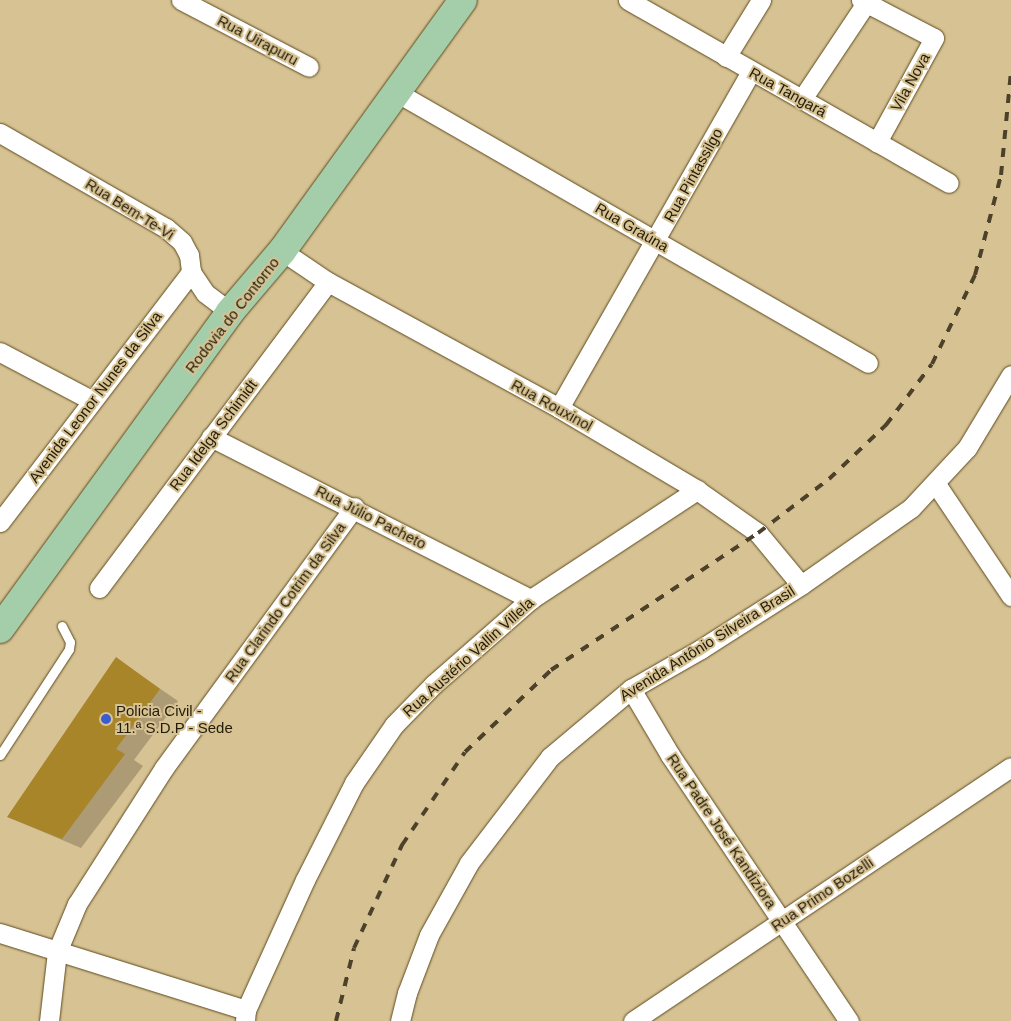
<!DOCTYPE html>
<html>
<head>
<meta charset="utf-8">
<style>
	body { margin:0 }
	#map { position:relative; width:1011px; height:1021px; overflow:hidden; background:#d7c293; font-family:Arial,sans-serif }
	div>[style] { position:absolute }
	.shadow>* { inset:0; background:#0003 }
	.building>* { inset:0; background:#a88529 }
	.roads { filter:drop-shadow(0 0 1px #5c4a1e) drop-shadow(0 0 1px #5c4a1e) }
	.service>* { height:9px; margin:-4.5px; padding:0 4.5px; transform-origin:4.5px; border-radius:4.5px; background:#fff }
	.minor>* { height:19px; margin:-9.5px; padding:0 9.5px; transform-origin:9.5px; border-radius:9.5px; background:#fff }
	.primary>* { height:28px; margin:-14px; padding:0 14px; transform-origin:14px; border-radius:14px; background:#a4cda9 }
	.rail>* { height:4px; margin-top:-2px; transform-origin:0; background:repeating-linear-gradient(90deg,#4d4229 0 9px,transparent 0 18px) }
	.dots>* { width:14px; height:14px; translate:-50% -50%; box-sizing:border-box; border:2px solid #d7c293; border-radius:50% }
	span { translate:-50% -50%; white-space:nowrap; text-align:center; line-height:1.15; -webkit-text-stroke:4px #d7c293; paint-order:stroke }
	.street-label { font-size:15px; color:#231c09 }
	.poi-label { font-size:15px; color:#231c09 }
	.left { translate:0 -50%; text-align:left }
</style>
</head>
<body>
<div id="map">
	<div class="shadow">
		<div style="clip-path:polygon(117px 659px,178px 701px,134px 760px,143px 766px,81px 848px,8px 817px)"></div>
	</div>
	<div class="building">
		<div style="clip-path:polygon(116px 657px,160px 689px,116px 749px,125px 754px,62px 839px,7px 817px)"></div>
	</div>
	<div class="roads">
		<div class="service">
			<div style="left:0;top:755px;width:126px;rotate:-56.9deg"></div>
			<div style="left:69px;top:649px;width:7px;rotate:-82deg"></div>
			<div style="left:70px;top:642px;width:18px;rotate:-117deg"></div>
		</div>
		<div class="minor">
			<div style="left:181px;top:0;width:144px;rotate:27.6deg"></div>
			<div style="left:628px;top:0;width:369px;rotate:29.7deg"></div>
			<div style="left:861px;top:0;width:82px;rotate:27.5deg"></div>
			<div style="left:934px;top:38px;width:119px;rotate:118.7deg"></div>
			<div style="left:726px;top:57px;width:67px;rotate:-58.4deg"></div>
			<div style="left:396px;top:92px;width:544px;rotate:29.86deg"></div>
			<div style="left:802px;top:99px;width:119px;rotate:-56.3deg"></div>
			<div style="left:0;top:133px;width:191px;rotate:29.8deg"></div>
			<div style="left:166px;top:228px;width:21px;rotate:41deg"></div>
			<div style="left:182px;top:242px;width:15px;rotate:62deg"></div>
			<div style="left:189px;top:255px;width:17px;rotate:83deg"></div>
			<div style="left:191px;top:272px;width:25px;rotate:56deg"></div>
			<div style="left:205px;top:293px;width:31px;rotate:37deg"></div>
			<div style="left:282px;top:251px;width:55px;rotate:34deg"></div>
			<div style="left:328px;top:282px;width:263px;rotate:28.6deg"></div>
			<div style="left:559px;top:408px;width:161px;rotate:30.7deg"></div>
			<div style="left:697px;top:490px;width:75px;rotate:35.2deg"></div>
			<div style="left:758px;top:533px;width:67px;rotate:50.4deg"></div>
			<div style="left:0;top:352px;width:103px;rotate:27.8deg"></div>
			<div style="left:559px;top:408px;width:387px;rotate:-60.3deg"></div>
			<div style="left:211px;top:437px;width:359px;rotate:26.9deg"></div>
			<div style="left:936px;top:484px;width:135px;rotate:56.2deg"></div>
			<div style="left:0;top:522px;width:315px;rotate:-52.6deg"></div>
			<div style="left:99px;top:588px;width:382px;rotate:-53.2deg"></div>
			<div style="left:631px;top:689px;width:77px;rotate:59.4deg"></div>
			<div style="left:670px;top:755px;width:321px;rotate:56.1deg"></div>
			<div style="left:0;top:933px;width:258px;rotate:17.4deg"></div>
			<div style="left:49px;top:1021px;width:69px;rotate:-83.4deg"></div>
			<div style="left:57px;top:952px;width:52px;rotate:-67.4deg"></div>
			<div style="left:77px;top:904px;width:161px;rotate:-57.4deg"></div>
			<div style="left:164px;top:768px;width:323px;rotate:-53.9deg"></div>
			<div style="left:245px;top:1021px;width:11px;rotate:-85deg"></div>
			<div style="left:246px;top:1010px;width:143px;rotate:-65.6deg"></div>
			<div style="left:305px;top:880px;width:109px;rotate:-63.2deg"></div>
			<div style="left:354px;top:783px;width:70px;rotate:-55.4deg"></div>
			<div style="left:394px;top:725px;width:57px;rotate:-45.7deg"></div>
			<div style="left:434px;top:684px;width:129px;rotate:-41.2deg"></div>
			<div style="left:531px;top:599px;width:199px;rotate:-33.3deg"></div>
			<div style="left:400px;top:1021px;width:29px;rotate:-76deg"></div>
			<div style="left:407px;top:993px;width:62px;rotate:-69.2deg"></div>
			<div style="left:429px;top:935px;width:82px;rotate:-60.9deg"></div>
			<div style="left:469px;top:863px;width:133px;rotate:-52.6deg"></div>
			<div style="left:550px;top:757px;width:106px;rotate:-40deg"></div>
			<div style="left:631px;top:689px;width:81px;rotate:-29.7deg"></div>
			<div style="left:701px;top:649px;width:119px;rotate:-32.6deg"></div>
			<div style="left:801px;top:585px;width:134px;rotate:-35deg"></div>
			<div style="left:911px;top:508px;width:82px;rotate:-47deg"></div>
			<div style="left:967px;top:448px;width:85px;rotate:-58.9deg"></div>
			<div style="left:633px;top:1021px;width:455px;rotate:-33.9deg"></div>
		</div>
		<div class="primary">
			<div style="left:0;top:629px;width:392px;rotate:-54deg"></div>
			<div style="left:230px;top:312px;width:80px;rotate:-49.6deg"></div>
			<div style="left:282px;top:251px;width:309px;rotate:-54.2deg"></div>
		</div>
	</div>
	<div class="rail">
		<div style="left:336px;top:1021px;width:75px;rotate:-76.1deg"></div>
		<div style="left:354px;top:948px;width:114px;rotate:-65deg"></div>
		<div style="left:402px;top:845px;width:112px;rotate:-55.9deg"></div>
		<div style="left:465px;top:752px;width:119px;rotate:-43.6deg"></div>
		<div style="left:551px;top:670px;width:248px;rotate:-33.5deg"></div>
		<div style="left:758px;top:533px;width:89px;rotate:-37.3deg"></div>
		<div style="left:829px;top:479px;width:79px;rotate:-43.5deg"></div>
		<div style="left:886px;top:425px;width:76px;rotate:-53deg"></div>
		<div style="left:932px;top:364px;width:99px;rotate:-64.2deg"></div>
		<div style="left:975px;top:275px;width:103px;rotate:-75.4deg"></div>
		<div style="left:1001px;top:175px;width:104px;rotate:-84.5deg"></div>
	</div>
	<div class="dots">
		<div style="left:106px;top:719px;background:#3a5cce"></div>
	</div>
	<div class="street-label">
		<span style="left:258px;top:40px;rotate:28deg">Rua Uirapuru</span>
		<span style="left:910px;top:82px;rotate:-61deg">Vila Nova</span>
		<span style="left:788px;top:92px;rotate:29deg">Rua Tangará</span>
		<span style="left:693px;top:175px;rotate:-61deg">Rua Pintassilgo</span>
		<span style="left:130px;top:209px;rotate:32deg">Rua Bem-Te-Vi</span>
		<span style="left:632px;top:227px;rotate:30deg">Rua Graúna</span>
		<span style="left:232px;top:315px;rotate:-52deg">Rodovia do Contorno</span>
		<span style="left:95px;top:397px;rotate:-53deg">Avenida Leonor Nunes da Silva</span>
		<span style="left:552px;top:405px;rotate:29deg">Rua Rouxinol</span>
		<span style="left:213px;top:435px;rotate:-53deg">Rua Idelga Schimidt</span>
		<span style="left:371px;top:517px;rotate:27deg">Rua Júlio Pacheto</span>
		<span style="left:285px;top:602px;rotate:-54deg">Rua Clarindo Cotrim da Silva</span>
		<span style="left:707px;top:643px;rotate:-32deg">Avenida Antônio Silveira Brasil</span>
		<span style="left:468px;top:657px;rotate:-42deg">Rua Austério Vallin Villela</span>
		<span style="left:722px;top:831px;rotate:56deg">Rua Padre José Kandiziora</span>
		<span style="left:822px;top:894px;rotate:-34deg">Rua Primo Bozelli</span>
	</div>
	<div class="poi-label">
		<span class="left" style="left:116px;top:719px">Policia Civil -<br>11.ª S.D.P - Sede</span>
	</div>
</div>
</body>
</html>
